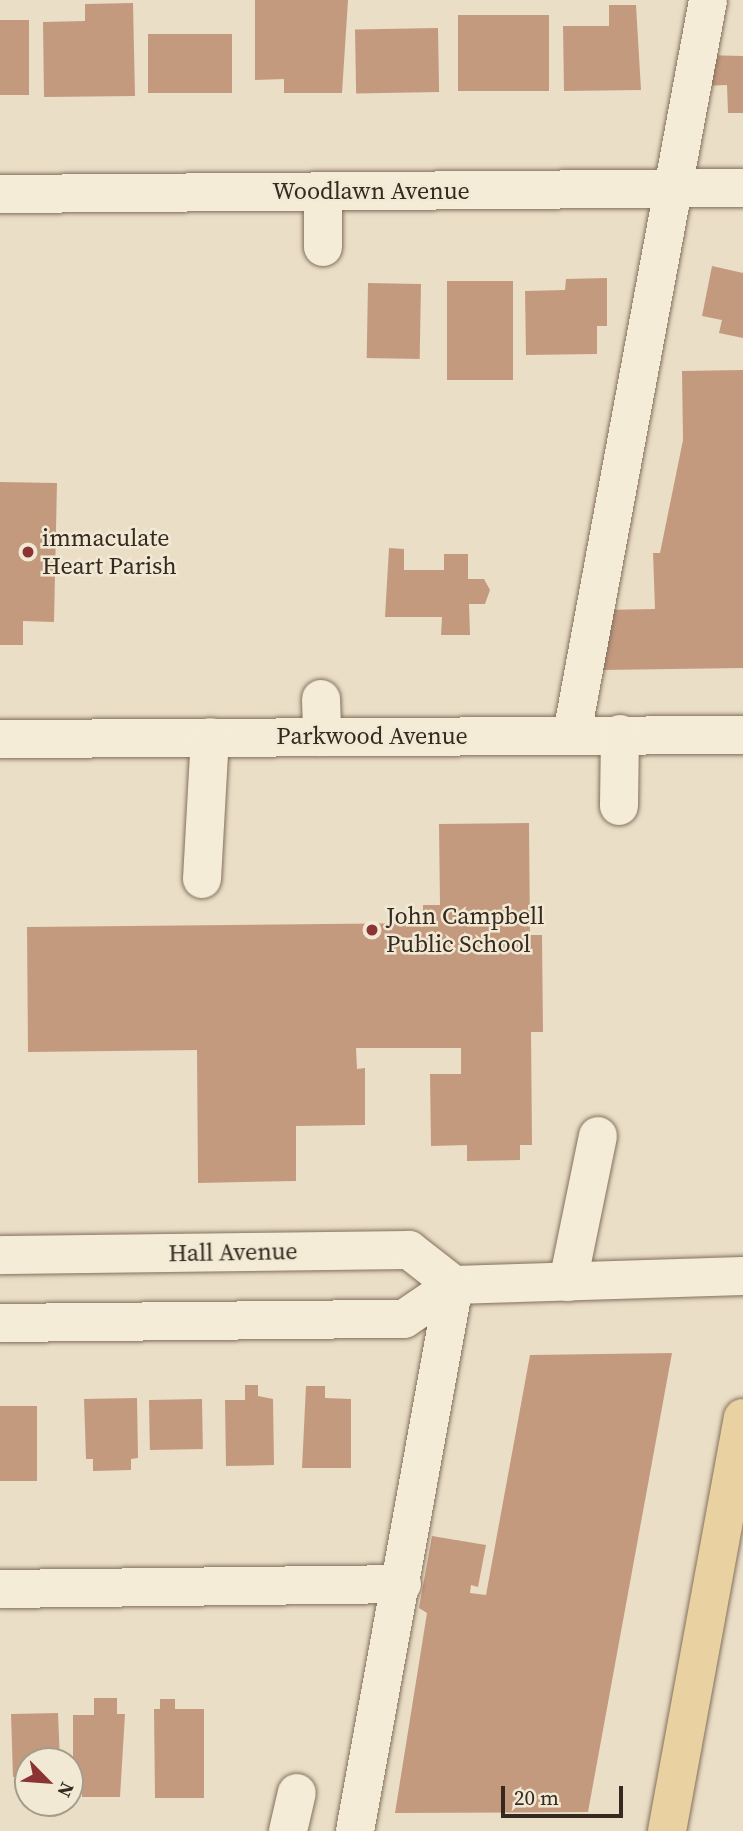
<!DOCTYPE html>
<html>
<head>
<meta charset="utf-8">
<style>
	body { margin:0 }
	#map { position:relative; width:743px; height:1831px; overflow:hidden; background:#eadec6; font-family:"Source Serif 4",serif }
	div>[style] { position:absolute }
	.building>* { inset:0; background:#c49a7f; transform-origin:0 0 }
	.roads { filter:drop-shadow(0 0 2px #83705d) drop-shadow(0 0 2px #83705d) }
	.minor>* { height:38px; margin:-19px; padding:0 19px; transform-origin:19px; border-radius:19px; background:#f5ecd8 }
	.major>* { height:38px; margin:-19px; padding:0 19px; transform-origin:19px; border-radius:19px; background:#e9d1a1 }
	.dots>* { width:19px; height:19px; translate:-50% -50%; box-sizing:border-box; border:4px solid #f2e9d4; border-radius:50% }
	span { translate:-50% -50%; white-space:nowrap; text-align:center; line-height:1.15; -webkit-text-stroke:5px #f2e9d4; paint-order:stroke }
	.street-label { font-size:24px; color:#352920 }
	.poi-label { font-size:24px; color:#352920 }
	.left { translate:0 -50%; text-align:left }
	.north { position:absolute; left:14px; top:1747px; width:70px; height:70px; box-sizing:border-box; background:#f2e9d4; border:2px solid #a69c8c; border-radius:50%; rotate:115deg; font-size:19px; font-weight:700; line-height:28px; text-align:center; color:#352920 }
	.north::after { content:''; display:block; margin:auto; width:24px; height:32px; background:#8c3336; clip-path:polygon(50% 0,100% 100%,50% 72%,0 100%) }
	.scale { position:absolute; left:501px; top:1786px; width:122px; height:32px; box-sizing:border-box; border:4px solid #352920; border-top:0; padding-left:9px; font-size:21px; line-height:24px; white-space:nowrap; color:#352920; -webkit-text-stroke:5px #f2e9d4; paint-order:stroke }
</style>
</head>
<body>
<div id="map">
	<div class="building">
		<div style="clip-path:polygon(255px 0,348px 0,342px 93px,284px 93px,284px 79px,255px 80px)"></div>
		<div style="clip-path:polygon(133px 3px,135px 96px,44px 97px,43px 22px,85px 21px,85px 4px)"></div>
		<div style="clip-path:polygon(609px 5px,636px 5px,641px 90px,564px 91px,563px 26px,609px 26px)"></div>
		<div style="left:549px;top:15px;width:76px;height:91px;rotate:90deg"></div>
		<div style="left:29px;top:20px;width:75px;height:29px;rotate:90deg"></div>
		<div style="left:438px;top:28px;width:64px;height:83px;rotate:89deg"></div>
		<div style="left:232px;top:34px;width:59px;height:84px;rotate:90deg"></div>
		<div style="clip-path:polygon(702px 55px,743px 56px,743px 113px,728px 113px,727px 85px,701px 86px)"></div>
		<div style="clip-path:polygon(712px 266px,743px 273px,743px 338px,719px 333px,722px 320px,702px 316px)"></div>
		<div style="clip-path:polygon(607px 278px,607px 326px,597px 326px,597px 354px,526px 355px,525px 291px,565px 290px,566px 279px)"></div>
		<div style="left:447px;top:281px;width:66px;height:99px"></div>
		<div style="left:368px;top:283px;width:53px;height:75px;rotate:1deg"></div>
		<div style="clip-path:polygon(743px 370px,743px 668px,602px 670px,601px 610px,655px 609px,653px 553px,660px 553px,683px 440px,682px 371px)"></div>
		<div style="clip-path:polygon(0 482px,57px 483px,54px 622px,23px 621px,23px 645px,0 645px)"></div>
		<div style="clip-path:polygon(389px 548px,404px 549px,404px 570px,444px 570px,444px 554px,468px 554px,468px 579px,484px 579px,490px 590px,485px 604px,469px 604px,470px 635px,441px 635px,442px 617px,385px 617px)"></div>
		<div style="clip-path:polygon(529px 823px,530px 935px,542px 935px,543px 1032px,531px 1032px,532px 1145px,520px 1145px,520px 1160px,467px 1161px,467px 1145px,431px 1146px,430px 1074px,461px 1074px,461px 1048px,356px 1048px,357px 1069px,365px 1068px,365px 1125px,296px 1126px,296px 1181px,198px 1183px,197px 1050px,28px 1052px,27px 927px,423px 923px,423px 905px,440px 905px,439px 824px)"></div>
		<div style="clip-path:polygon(672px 1353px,588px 1812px,395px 1813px,427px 1613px,419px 1608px,432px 1536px,486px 1545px,478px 1587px,471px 1585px,470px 1593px,486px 1595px,530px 1355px)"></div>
		<div style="clip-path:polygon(245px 1385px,258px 1385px,258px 1396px,273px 1399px,274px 1465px,226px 1466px,225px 1400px,245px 1400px)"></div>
		<div style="clip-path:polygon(306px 1386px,325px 1386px,325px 1398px,351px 1399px,351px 1468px,302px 1468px)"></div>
		<div style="clip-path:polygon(137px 1398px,138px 1458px,131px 1459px,131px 1470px,93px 1471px,93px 1459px,86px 1459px,84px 1399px)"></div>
		<div style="left:202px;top:1399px;width:50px;height:53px;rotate:89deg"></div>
		<div style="left:0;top:1406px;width:37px;height:75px"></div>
		<div style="clip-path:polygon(94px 1698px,117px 1698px,117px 1714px,125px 1714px,120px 1797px,82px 1797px,82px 1785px,73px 1786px,73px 1715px,94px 1715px)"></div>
		<div style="clip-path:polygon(160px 1699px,175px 1699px,175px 1709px,204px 1709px,204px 1798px,155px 1798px,154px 1709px,160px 1709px)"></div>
		<div style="clip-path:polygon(58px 1713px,60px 1761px,28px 1761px,28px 1777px,13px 1777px,11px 1714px)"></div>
	</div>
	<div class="roads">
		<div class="minor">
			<div style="left:0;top:194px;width:743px;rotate:-0.46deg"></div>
			<div style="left:323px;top:247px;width:56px;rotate:-90deg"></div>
			<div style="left:321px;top:699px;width:38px;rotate:88deg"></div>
			<div style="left:572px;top:734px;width:746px;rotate:-79.5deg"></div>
			<div style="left:0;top:739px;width:743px;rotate:-0.31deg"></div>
			<div style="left:619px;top:806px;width:72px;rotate:-89.2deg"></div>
			<div style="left:202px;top:879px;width:142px;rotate:-86.8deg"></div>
			<div style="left:0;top:1255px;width:409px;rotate:-0.7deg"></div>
			<div style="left:409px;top:1250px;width:57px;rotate:37.9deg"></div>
			<div style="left:568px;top:1282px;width:149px;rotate:-78.4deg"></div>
			<div style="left:0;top:1323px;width:404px;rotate:-0.6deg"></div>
			<div style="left:404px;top:1319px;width:60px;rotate:-34.2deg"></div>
			<div style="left:454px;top:1285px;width:289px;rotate:-1.8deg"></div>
			<div style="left:0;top:1589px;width:402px;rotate:-0.7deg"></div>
			<div style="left:288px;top:1831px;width:39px;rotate:-77deg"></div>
			<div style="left:355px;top:1831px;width:555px;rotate:-79.72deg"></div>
		</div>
		<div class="major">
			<div style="left:667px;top:1831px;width:420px;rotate:-79.6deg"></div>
		</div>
	</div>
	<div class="dots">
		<div style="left:28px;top:552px;background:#8c3336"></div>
		<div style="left:372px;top:930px;background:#8c3336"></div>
	</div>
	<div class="street-label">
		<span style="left:371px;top:191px">Woodlawn Avenue</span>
		<span style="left:372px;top:736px">Parkwood Avenue</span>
		<span style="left:233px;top:1252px;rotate:-1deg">Hall Avenue</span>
	</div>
	<div class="poi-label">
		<span class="left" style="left:42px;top:552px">immaculate<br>Heart Parish</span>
		<span class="left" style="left:386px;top:930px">John Campbell<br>Public School</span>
	</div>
	<div class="north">N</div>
	<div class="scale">20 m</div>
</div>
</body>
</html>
